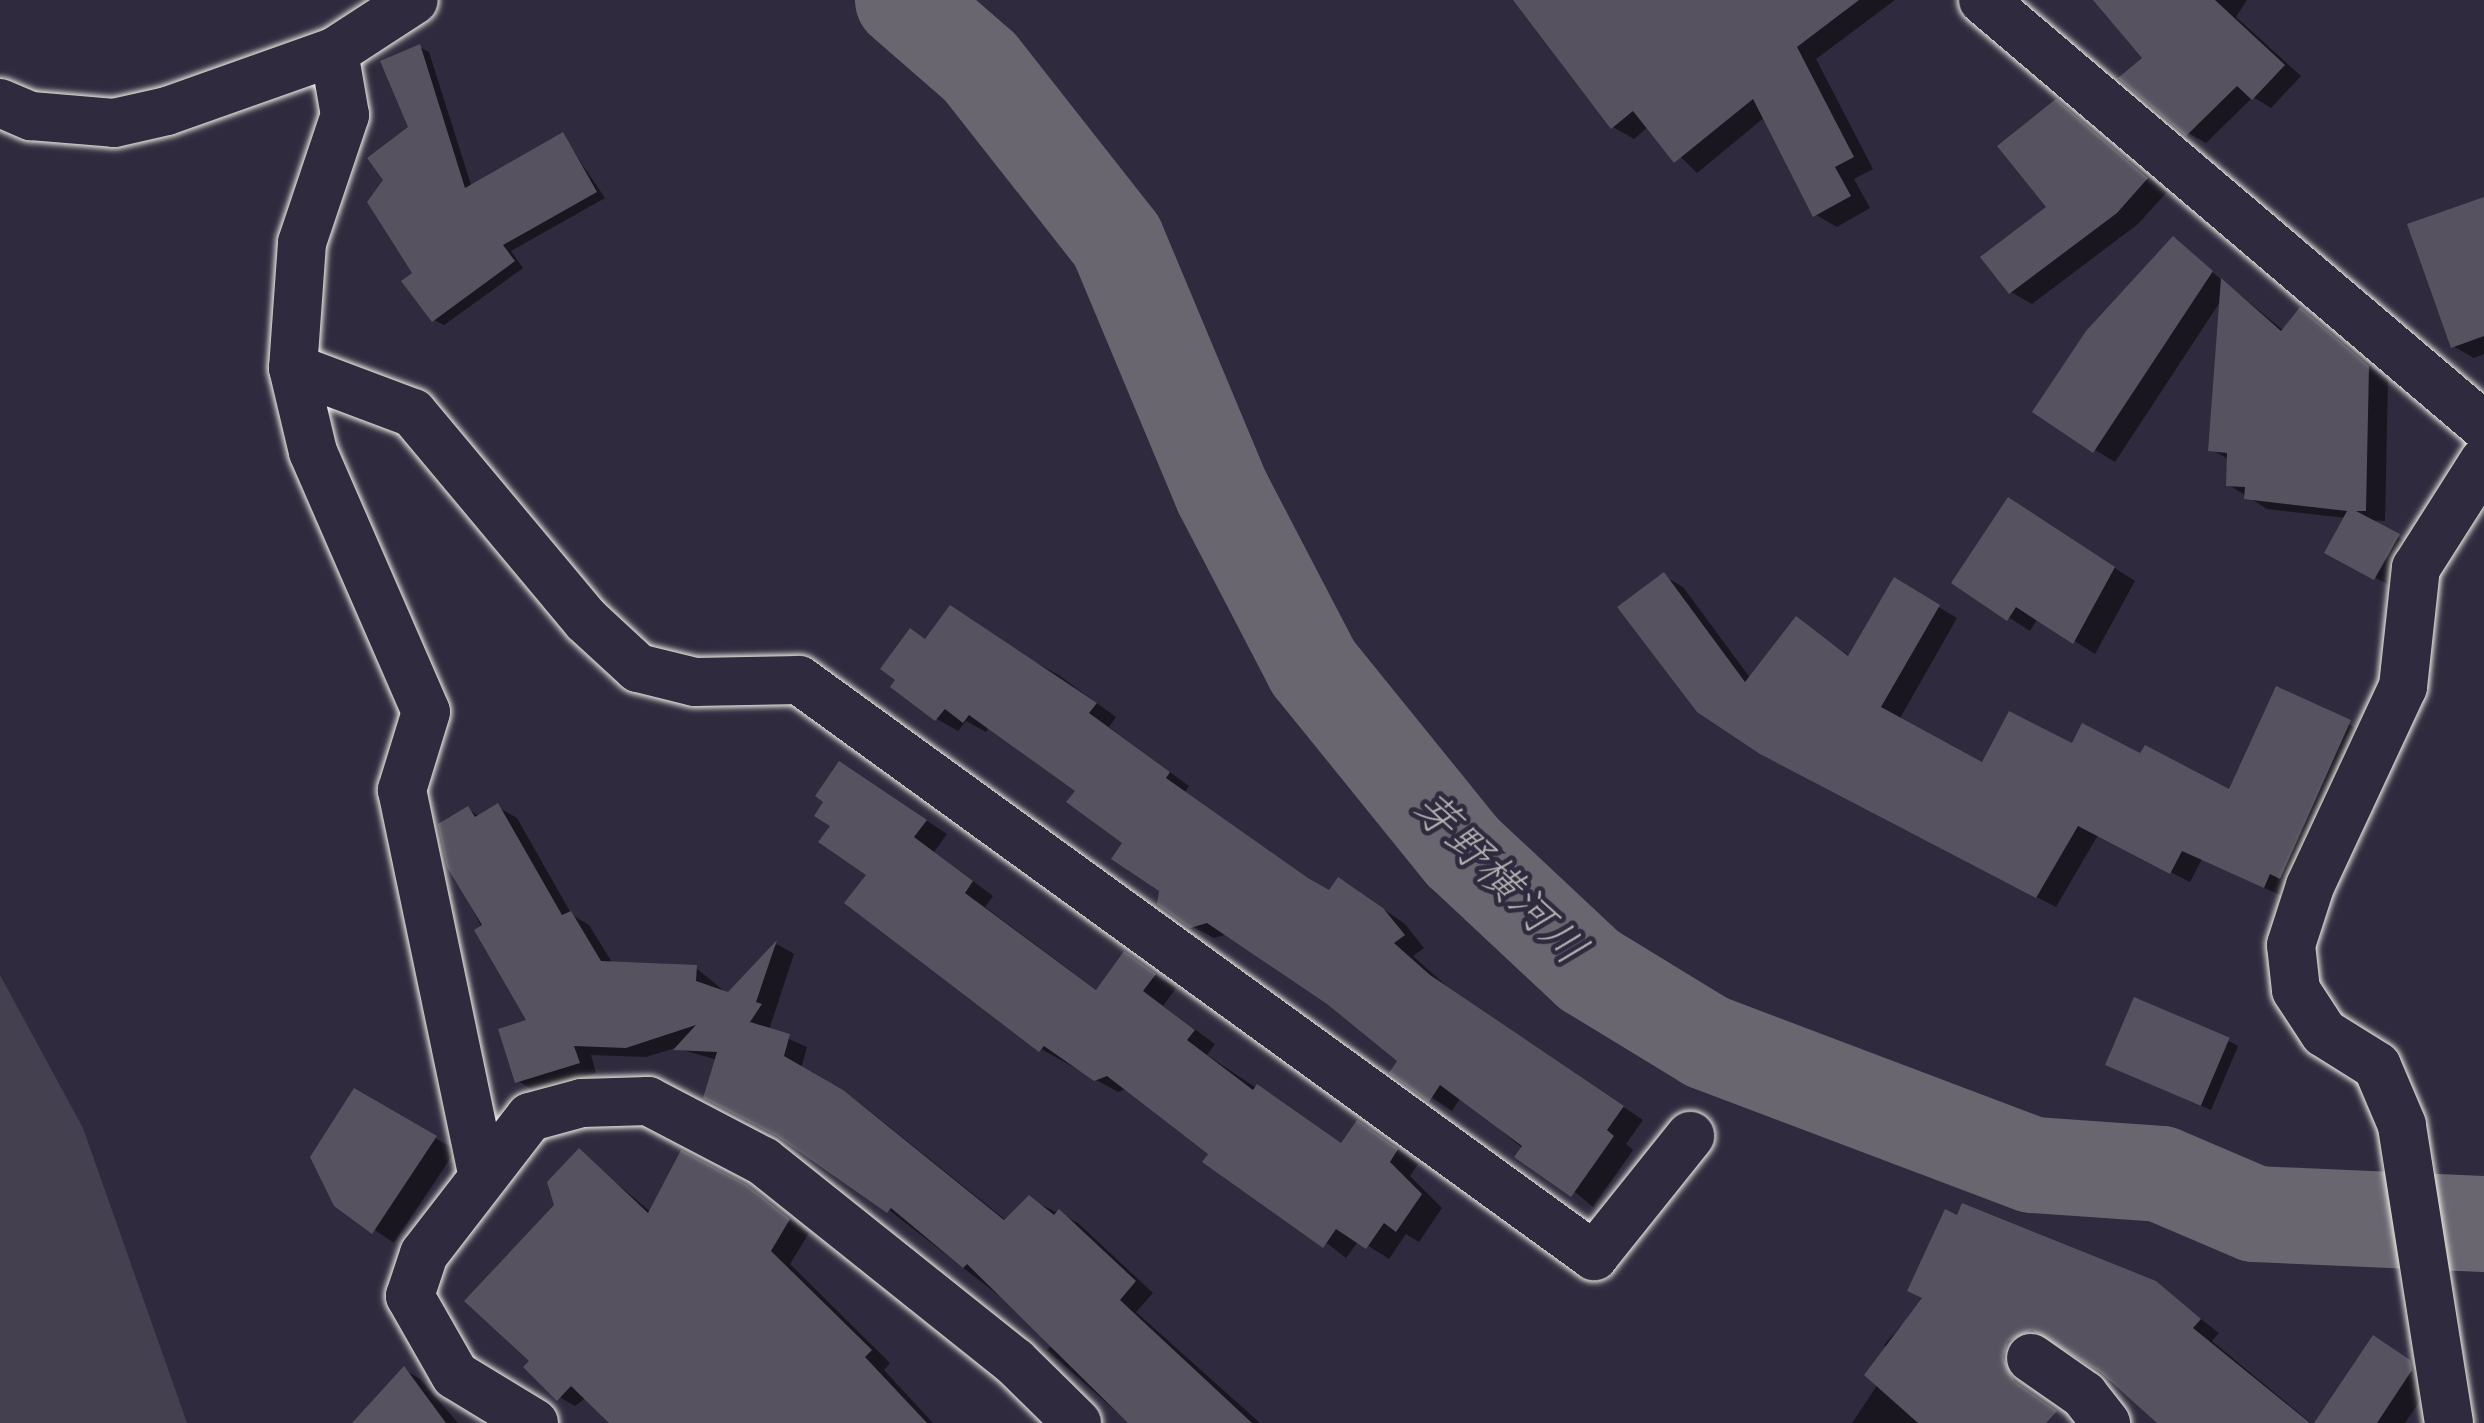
<!DOCTYPE html>
<html>
<head>
<meta charset="utf-8">
<style>
	body { margin:0 }
	#map { position:relative; width:2484px; height:1423px; overflow:hidden; background:#2f2a3d; font-family:Delius,"Klee One",sans-serif }
	div>[style] { position:absolute }
	.green>* { inset:0; background:#454050 }
	.shadow>* { inset:0; background:#0007 }
	.river>* { height:96px; margin:-48px; padding:0 48px; transform-origin:48px; border-radius:48px; background:#6a6670 }
	.building>* { inset:0; background:#56525f; transform-origin:0 0 }
	.roads { filter:drop-shadow(0 0 3px #f4f1e8) drop-shadow(0 0 3px #f4f1e8) }
	.street>* { height:48px; margin:-24px; padding:0 24px; transform-origin:24px; border-radius:24px; background:#2f2a3d }
	span { translate:-50% -50%; white-space:nowrap; text-align:center; line-height:1.15; -webkit-text-stroke:9px #2f2a3d; paint-order:stroke }
	.water-label { font-size:45px; color:#b6b2b2; font-style:italic }
</style>
</head>
<body>
<div id="map">
	<div class="green">
		<div style="clip-path:polygon(0 975px,83px 1128px,187px 1423px,0 1423px)"></div>
	</div>
	<div class="shadow">
		<div style="clip-path:polygon(1517px 0,1895px 0,1816px 59px,1873px 169px,1854px 179px,1870px 208px,1837px 227px,1816px 215px,1765px 117px,1697px 173px,1649px 126px,1634px 139px,1613px 127px)"></div>
		<div style="clip-path:polygon(2114px 0,2247px 0,2236px 17px,2301px 76px,2271px 108px,2253px 97px,2206px 143px,2188px 133px)"></div>
		<div style="clip-path:polygon(419px 47px,429px 52px,472px 188px,563px 136px,605px 198px,511px 251px,523px 268px,444px 325px,434px 320px,387px 180px,412px 128px)"></div>
		<div style="clip-path:polygon(2056px 103px,2167px 192px,2138px 224px,2032px 304px,2011px 292px,2050px 208px)"></div>
		<div style="clip-path:polygon(2484px 200px,2484px 354px,2474px 358px,2453px 346px)"></div>
		<div style="clip-path:polygon(2173px 240px,2284px 331px,2300px 311px,2388px 380px,2385px 521px,2367px 520px,2418px 548px,2396px 589px,2328px 552px,2346px 518px,2267px 509px,2229px 485px,2230px 460px,2212px 450px,2222px 299px,2115px 462px,2095px 450px)"></div>
		<div style="clip-path:polygon(2029px 513px,2135px 581px,2095px 654px,2038px 618px,2030px 631px,1955px 583px)"></div>
		<div style="clip-path:polygon(1664px 576px,1683px 587px,1751px 679px,1796px 620px,1851px 657px,1895px 581px,1957px 618px,1899px 720px,1983px 766px,2074px 747px,2142px 757px,2230px 793px,2277px 690px,2369px 734px,2284px 897px,2202px 859px,2190px 882px,2098px 835px,2056px 907px,1783px 764px)"></div>
		<div style="clip-path:polygon(927px 641px,1039px 664px,1060px 676px,1116px 717px,1109px 727px,1189px 786px,1185px 792px,1330px 894px,1360px 893px,1405px 924px,1424px 948px,1413px 956px,1452px 991px,1643px 1120px,1626px 1144px,1633px 1150px,1593px 1207px,1461px 1097px,1452px 1111px,1394px 1072px,1401px 1060px,1329px 1002px,1228px 934px,1214px 938px,1192px 926px,1079px 790px,990px 726px,986px 732px,966px 721px,958px 731px,937px 719px)"></div>
		<div style="clip-path:polygon(861px 777px,947px 834px,934px 852px,993px 896px,985px 907px,1099px 992px,1125px 955px,1176px 988px,1163px 1006px,1215px 1044px,1207px 1055px,1343px 1146px,1380px 1136px,1418px 1164px,1410px 1176px,1442px 1208px,1419px 1242px,1406px 1234px,1389px 1259px,1359px 1240px,1346px 1258px,1128px 1088px,1118px 1092px,1041px 1049px,870px 874px)"></div>
		<div style="clip-path:polygon(498px 807px,517px 818px,572px 915px,589px 925px,613px 964px,696px 968px,729px 995px,777px 944px,794px 954px,769px 1030px,807px 1047px,801px 1069px,862px 1105px,1007px 1221px,1030px 1199px,1078px 1223px,1153px 1293px,1136px 1312px,1260px 1423px,1129px 1423px,1047px 1350px,1056px 1340px,889px 1210px,718px 1060px,675px 1048px,646px 1057px,591px 1055px,596px 1073px,536px 1092px,518px 1081px,530px 1021px,450px 866px,469px 810px,481px 817px)"></div>
		<div style="clip-path:polygon(2229px 1041px,2238px 1046px,2211px 1110px,2119px 1069px)"></div>
		<div style="clip-path:polygon(355px 1092px,456px 1150px,394px 1243px,337px 1204px)"></div>
		<div style="clip-path:polygon(579px 1152px,652px 1213px,746px 1188px,768px 1201px,809px 1233px,790px 1264px,890px 1363px,884px 1370px,933px 1423px,645px 1423px,602px 1386px,575px 1406px,554px 1394px,533px 1361px,558px 1205px)"></div>
		<div style="clip-path:polygon(1947px 1245px,2154px 1283px,2219px 1333px,2212px 1341px,2311px 1423px,2159px 1423px)"></div>
		<div style="clip-path:polygon(1916px 1309px,2043px 1423px,1852px 1423px,1878px 1384px,1890px 1351px,1884px 1345px)"></div>
		<div style="clip-path:polygon(2394px 1351px,2432px 1383px,2405px 1423px,2317px 1423px)"></div>
		<div style="clip-path:polygon(405px 1370px,420px 1379px,458px 1423px,360px 1423px)"></div>
	</div>
	<div class="river">
		<div style="left:903px;top:0;width:102px;rotate:41deg"></div>
		<div style="left:980px;top:67px;width:221px;rotate:51.8deg"></div>
		<div style="left:1117px;top:241px;width:272px;rotate:67.3deg"></div>
		<div style="left:1222px;top:492px;width:197px;rotate:62.5deg"></div>
		<div style="left:1313px;top:667px;width:238px;rotate:51deg"></div>
		<div style="left:1463px;top:852px;width:173px;rotate:43.1deg"></div>
		<div style="left:1589px;top:970px;width:138px;rotate:31.4deg"></div>
		<div style="left:1707px;top:1042px;width:348px;rotate:20.7deg"></div>
		<div style="left:2033px;top:1165px;width:128px;rotate:4deg"></div>
		<div style="left:2161px;top:1174px;width:102px;rotate:23.1deg"></div>
		<div style="left:2255px;top:1214px;width:229px;rotate:2.5deg"></div>
	</div>
	<div class="building">
		<div style="clip-path:polygon(1513px 0,1859px 0,1797px 47px,1854px 157px,1835px 167px,1851px 196px,1813px 217px,1753px 99px,1674px 163px,1633px 111px,1611px 129px)"></div>
		<div style="clip-path:polygon(2093px 0,2215px 0,2285px 65px,2252px 100px,2237px 86px,2186px 136px,2118px 78px,2142px 58px)"></div>
		<div style="clip-path:polygon(420px 44px,465px 188px,563px 132px,597px 192px,503px 245px,515px 261px,432px 322px,401px 281px,412px 273px,367px 202px,383px 180px,367px 158px,408px 127px,380px 61px)"></div>
		<div style="clip-path:polygon(2056px 99px,2148px 178px,2117px 213px,2009px 294px,1980px 257px,2046px 207px,1997px 146px)"></div>
		<div style="clip-path:polygon(2484px 197px,2484px 336px,2451px 348px,2407px 224px)"></div>
		<div style="clip-path:polygon(2173px 236px,2213px 271px,2093px 453px,2032px 412px,2086px 331px)"></div>
		<div style="clip-path:polygon(2221px 278px,2281px 331px,2300px 307px,2369px 366px,2366px 511px,2356px 511px,2400px 534px,2374px 580px,2324px 553px,2347px 511px,2244px 499px,2245px 487px,2226px 486px,2227px 453px,2208px 451px)"></div>
		<div style="clip-path:polygon(2008px 497px,2115px 567px,2073px 644px,2016px 607px,2007px 621px,1951px 583px)"></div>
		<div style="clip-path:polygon(1664px 572px,1745px 682px,1796px 616px,1848px 656px,1894px 577px,1940px 605px,1881px 707px,1982px 762px,2009px 711px,2072px 743px,2082px 723px,2140px 753px,2145px 745px,2229px 789px,2276px 686px,2351px 720px,2280px 879px,2270px 874px,2264px 888px,2182px 851px,2170px 874px,2078px 826px,2036px 898px,1760px 754px,1697px 712px,1617px 607px)"></div>
		<div style="clip-path:polygon(950px 605px,1097px 703px,1089px 713px,1170px 772px,1166px 778px,1308px 878px,1329px 890px,1338px 877px,1383px 908px,1405px 935px,1394px 943px,1430px 975px,1624px 1106px,1607px 1130px,1614px 1136px,1571px 1197px,1514px 1157px,1522px 1146px,1440px 1085px,1429px 1102px,1389px 1073px,1397px 1061px,1327px 1004px,1207px 923px,1190px 928px,1157px 904px,1159px 891px,1111px 859px,1122px 843px,1066px 802px,1075px 791px,969px 715px,963px 723px,945px 709px,935px 721px,890px 687px,895px 680px,880px 669px,910px 628px,925px 639px)"></div>
		<div style="clip-path:polygon(839px 761px,927px 820px,914px 837px,973px 881px,965px 893px,1096px 990px,1124px 951px,1156px 974px,1143px 991px,1195px 1030px,1187px 1040px,1253px 1090px,1257px 1084px,1341px 1143px,1357px 1120px,1398px 1149px,1390px 1162px,1422px 1194px,1396px 1232px,1384px 1223px,1366px 1249px,1336px 1229px,1323px 1248px,1202px 1162px,1208px 1154px,1107px 1076px,1094px 1081px,1044px 1046px,1039px 1052px,844px 903px,866px 875px,818px 842px,830px 826px,814px 816px,823px 802px,815px 796px)"></div>
		<div style="clip-path:polygon(498px 803px,562px 915px,571px 911px,601px 961px,697px 965px,696px 981px,728px 992px,777px 940px,756px 1002px,762px 1004px,750px 1022px,790px 1034px,784px 1056px,843px 1090px,1004px 1220px,1029px 1195px,1054px 1215px,1059px 1209px,1136px 1281px,1120px 1300px,1252px 1423px,1128px 1423px,967px 1264px,963px 1268px,891px 1208px,887px 1213px,777px 1136px,703px 1098px,717px 1052px,673px 1050px,696px 1025px,626px 1048px,574px 1046px,580px 1063px,515px 1083px,498px 1029px,526px 1020px,474px 930px,482px 925px,447px 867px,438px 824px,468px 806px,475px 817px)"></div>
		<div style="left:2134px;top:997px;width:104px;height:74px;rotate:23deg"></div>
		<div style="clip-path:polygon(354px 1088px,437px 1136px,372px 1234px,334px 1206px,310px 1157px)"></div>
		<div style="clip-path:polygon(579px 1148px,648px 1213px,681px 1150px,747px 1185px,790px 1219px,771px 1251px,872px 1350px,865px 1357px,927px 1423px,609px 1423px,571px 1386px,557px 1401px,523px 1367px,529px 1361px,464px 1301px,554px 1205px,547px 1182px)"></div>
		<div style="clip-path:polygon(1962px 1203px,2156px 1281px,2201px 1319px,2193px 1328px,2310px 1423px,2157px 1423px,2100px 1372px,2032px 1330px,2008px 1341px,2003px 1357px,2014px 1381px,2057px 1411px,2046px 1423px,1918px 1423px,1864px 1375px,1922px 1298px,1907px 1291px,1945px 1209px,1957px 1215px)"></div>
		<div style="clip-path:polygon(2373px 1335px,2410px 1360px,2412px 1370px,2377px 1423px,2314px 1423px)"></div>
		<div style="clip-path:polygon(404px 1366px,446px 1423px,352px 1423px)"></div>
	</div>
	<div class="roads">
		<div class="street">
			<div style="left:1983px;top:0;width:658px;rotate:40.37deg"></div>
			<div style="left:334px;top:52px;width:64px;rotate:80.1deg"></div>
			<div style="left:345px;top:115px;width:135px;rotate:108.6deg"></div>
			<div style="left:302px;top:243px;width:125px;rotate:94.1deg"></div>
			<div style="left:293px;top:368px;width:86px;rotate:76.6deg"></div>
			<div style="left:313px;top:452px;width:283px;rotate:66.5deg"></div>
			<div style="left:426px;top:712px;width:82px;rotate:107.1deg"></div>
			<div style="left:402px;top:790px;width:390px;rotate:78.2deg"></div>
			<div style="left:0;top:103px;width:34px;rotate:23deg"></div>
			<div style="left:31px;top:116px;width:83px;rotate:4.8deg"></div>
			<div style="left:114px;top:123px;width:54px;rotate:-12.8deg"></div>
			<div style="left:167px;top:111px;width:177px;rotate:-19.5deg"></div>
			<div style="left:334px;top:52px;width:95px;rotate:-33deg"></div>
			<div style="left:293px;top:368px;width:128px;rotate:20.6deg"></div>
			<div style="left:413px;top:413px;width:270px;rotate:50.1deg"></div>
			<div style="left:586px;top:620px;width:71px;rotate:42.7deg"></div>
			<div style="left:638px;top:668px;width:59px;rotate:13.8deg"></div>
			<div style="left:695px;top:682px;width:104px;rotate:-1.1deg"></div>
			<div style="left:799px;top:680px;width:982px;rotate:35.92deg"></div>
			<div style="left:1594px;top:1256px;width:154px;rotate:-51.3deg"></div>
			<div style="left:2031px;top:1358px;width:65px;rotate:34.9deg"></div>
			<div style="left:2084px;top:1395px;width:36px;rotate:52deg"></div>
			<div style="left:534px;top:1423px;width:92px;rotate:-148.7deg"></div>
			<div style="left:455px;top:1375px;width:91px;rotate:-119.7deg"></div>
			<div style="left:410px;top:1296px;width:44px;rotate:-71.6deg"></div>
			<div style="left:424px;top:1254px;width:173px;rotate:-52.3deg"></div>
			<div style="left:530px;top:1117px;width:54px;rotate:-15.1deg"></div>
			<div style="left:582px;top:1103px;width:66px;rotate:-1.7deg"></div>
			<div style="left:648px;top:1101px;width:130px;rotate:27.6deg"></div>
			<div style="left:763px;top:1161px;width:322px;rotate:38.6deg"></div>
			<div style="left:1015px;top:1362px;width:87px;rotate:44.5deg"></div>
			<div style="left:2449px;top:1423px;width:302px;rotate:-99deg"></div>
			<div style="left:2402px;top:1125px;width:64px;rotate:-113deg"></div>
			<div style="left:2377px;top:1066px;width:62px;rotate:-148.1deg"></div>
			<div style="left:2324px;top:1033px;width:51px;rotate:-123.1deg"></div>
			<div style="left:2296px;top:990px;width:45px;rotate:-96.3deg"></div>
			<div style="left:2291px;top:945px;width:62px;rotate:-72.1deg"></div>
			<div style="left:2310px;top:886px;width:220px;rotate:-65deg"></div>
			<div style="left:2403px;top:687px;width:120px;rotate:-83.8deg"></div>
			<div style="left:2416px;top:568px;width:127px;rotate:-57.6deg"></div>
		</div>
	</div>
	<div class="water-label">
		<span style="left:1500px;top:877px;rotate:45deg">芽野横河川</span>
	</div>
</div>
</body>
</html>
